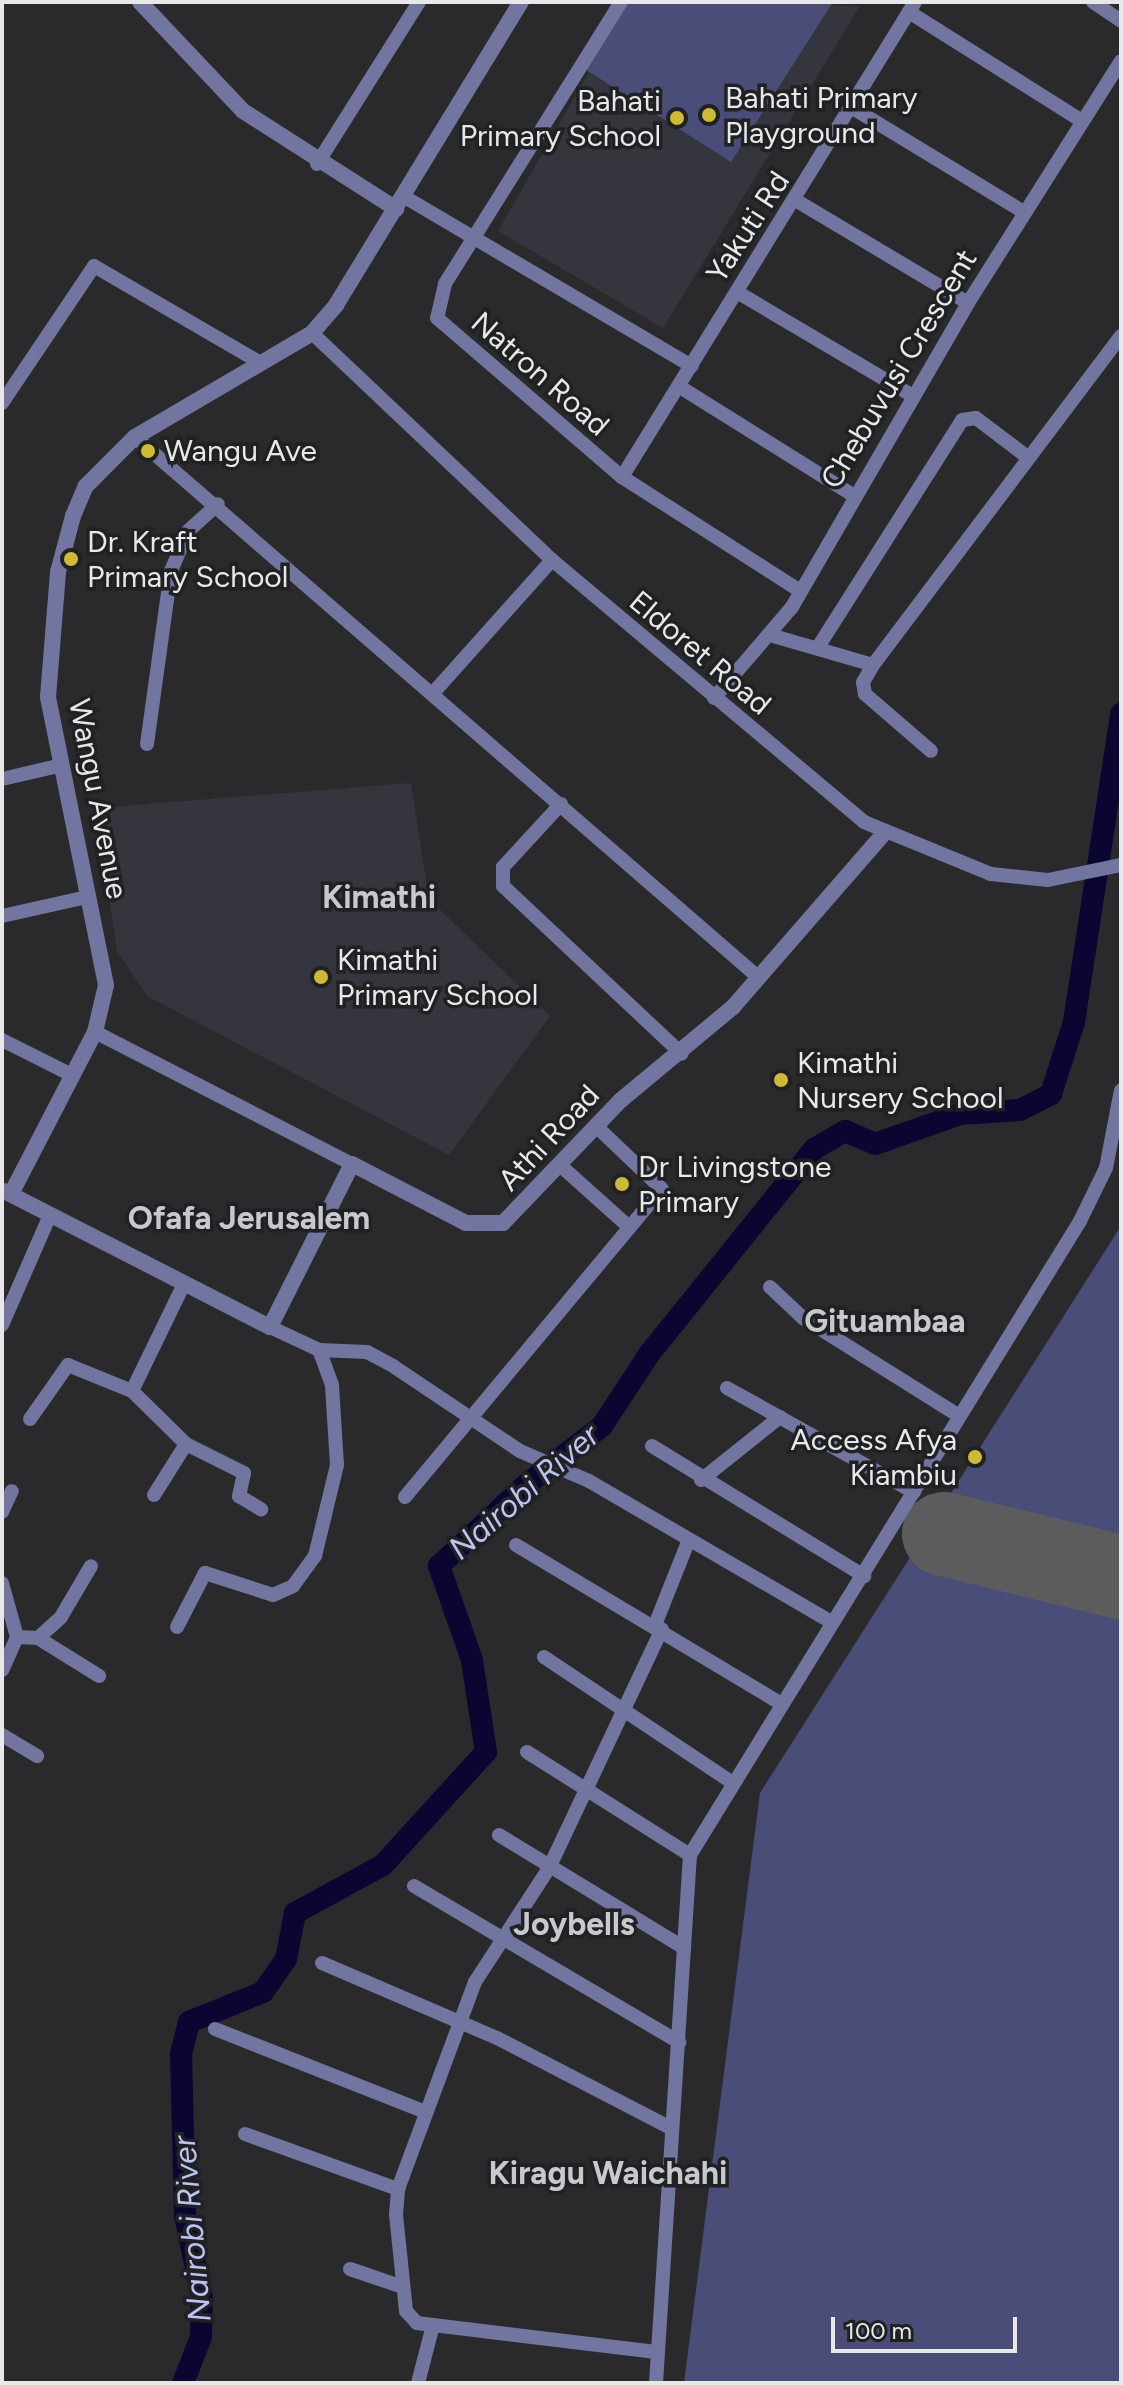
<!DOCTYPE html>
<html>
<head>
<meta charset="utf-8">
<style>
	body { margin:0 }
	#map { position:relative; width:1123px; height:2385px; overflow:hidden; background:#2a2a2d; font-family:Figtree,sans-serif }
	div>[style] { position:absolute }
	.built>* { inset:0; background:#34353d }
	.green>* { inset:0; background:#4a4d78 }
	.river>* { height:22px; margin:-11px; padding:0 11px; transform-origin:11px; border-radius:11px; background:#0b0532 }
	.runway>* { height:84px; margin:-42px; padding:0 42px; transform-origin:42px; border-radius:42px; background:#5c5c5e }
	.minor>* { height:14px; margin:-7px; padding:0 7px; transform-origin:7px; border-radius:7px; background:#71759f }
	.tertiary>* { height:16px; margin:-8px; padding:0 8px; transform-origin:8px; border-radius:8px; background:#71759f }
	.dots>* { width:22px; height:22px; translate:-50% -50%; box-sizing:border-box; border:4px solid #202123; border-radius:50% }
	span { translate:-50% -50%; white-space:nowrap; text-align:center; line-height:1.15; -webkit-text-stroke:7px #202123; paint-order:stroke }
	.poi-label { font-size:30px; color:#e8e8ea }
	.left { translate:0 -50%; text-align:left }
	.right { translate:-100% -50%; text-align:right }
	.street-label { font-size:30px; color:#e8e8ea }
	.neighbourhood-label { font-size:32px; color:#c8c9cc; font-weight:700 }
	.water-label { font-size:32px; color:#bdc3f3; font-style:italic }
	.frame { position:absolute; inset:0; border:4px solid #e8e8ea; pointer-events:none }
	.scale { position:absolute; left:831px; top:2317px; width:186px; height:36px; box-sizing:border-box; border:4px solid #e8e8ea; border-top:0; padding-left:10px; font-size:24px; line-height:28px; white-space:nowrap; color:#e8e8ea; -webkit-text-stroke:6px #202123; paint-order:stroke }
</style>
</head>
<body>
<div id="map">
	<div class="built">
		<div style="clip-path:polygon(629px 2px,860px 6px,663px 328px,498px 231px)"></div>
		<div style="clip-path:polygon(411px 783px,429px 899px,550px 1016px,449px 1155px,147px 996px,117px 951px,96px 808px)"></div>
	</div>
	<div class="green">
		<div style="clip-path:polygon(624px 2px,833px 2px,731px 162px,583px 68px)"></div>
		<div style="clip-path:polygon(1121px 1226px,1121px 2383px,684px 2383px,760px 1793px)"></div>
	</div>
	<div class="river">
		<div style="left:183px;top:2383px;width:49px;rotate:-68.6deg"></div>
		<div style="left:201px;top:2337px;width:39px;rotate:-89deg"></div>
		<div style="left:202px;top:2298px;width:85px;rotate:-101.6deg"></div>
		<div style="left:185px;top:2215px;width:161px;rotate:-91.4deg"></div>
		<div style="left:181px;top:2054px;width:33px;rotate:-76deg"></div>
		<div style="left:189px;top:2022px;width:80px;rotate:-22.1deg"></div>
		<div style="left:263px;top:1992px;width:40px;rotate:-55.1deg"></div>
		<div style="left:286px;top:1959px;width:47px;rotate:-78.9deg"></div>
		<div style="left:295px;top:1913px;width:100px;rotate:-28.6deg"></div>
		<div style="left:383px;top:1865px;width:153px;rotate:-47.7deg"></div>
		<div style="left:486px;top:1752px;width:93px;rotate:-98.7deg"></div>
		<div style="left:472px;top:1660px;width:100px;rotate:-109.3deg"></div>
		<div style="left:439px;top:1566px;width:120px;rotate:-43deg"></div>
		<div style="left:527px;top:1484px;width:95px;rotate:-37.7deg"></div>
		<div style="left:602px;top:1426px;width:87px;rotate:-56.7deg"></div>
		<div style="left:650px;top:1353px;width:262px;rotate:-51.2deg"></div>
		<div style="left:814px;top:1149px;width:36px;rotate:-30deg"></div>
		<div style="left:845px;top:1131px;width:33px;rotate:23deg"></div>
		<div style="left:875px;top:1144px;width:90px;rotate:-19.4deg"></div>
		<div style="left:960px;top:1114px;width:60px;rotate:-3.8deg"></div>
		<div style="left:1020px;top:1110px;width:35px;rotate:-27deg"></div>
		<div style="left:1051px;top:1094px;width:76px;rotate:-72.3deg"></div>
		<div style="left:1074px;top:1022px;width:312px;rotate:-81.3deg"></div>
	</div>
	<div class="runway">
		<div style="left:944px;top:1534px;width:182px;rotate:13.7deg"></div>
	</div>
	<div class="minor">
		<div style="left:621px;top:2px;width:332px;rotate:122deg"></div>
		<div style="left:445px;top:284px;width:35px;rotate:103deg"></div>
		<div style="left:437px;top:318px;width:244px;rotate:40.7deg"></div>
		<div style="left:622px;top:477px;width:210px;rotate:32.6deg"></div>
		<div style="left:1093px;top:2px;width:34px;rotate:34deg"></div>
		<div style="left:909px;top:12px;width:204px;rotate:32.2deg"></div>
		<div style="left:851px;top:107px;width:202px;rotate:31.3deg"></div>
		<div style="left:317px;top:164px;width:191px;rotate:-57.8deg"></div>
		<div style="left:403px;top:196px;width:335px;rotate:30.5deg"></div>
		<div style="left:797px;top:201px;width:199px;rotate:30.8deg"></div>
		<div style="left:737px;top:292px;width:204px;rotate:30.6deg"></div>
		<div style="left:312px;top:333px;width:330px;rotate:43.4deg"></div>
		<div style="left:552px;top:560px;width:407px;rotate:40deg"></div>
		<div style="left:864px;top:822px;width:137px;rotate:22.3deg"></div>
		<div style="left:991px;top:874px;width:57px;rotate:6deg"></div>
		<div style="left:1048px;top:880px;width:75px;rotate:-11.6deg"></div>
		<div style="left:680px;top:387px;width:204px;rotate:32deg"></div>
		<div style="left:2px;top:403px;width:165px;rotate:-56.1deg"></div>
		<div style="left:94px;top:266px;width:189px;rotate:30.2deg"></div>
		<div style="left:135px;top:437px;width:826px;rotate:40.92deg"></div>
		<div style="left:622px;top:477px;width:558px;rotate:-58.33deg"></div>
		<div style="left:770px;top:635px;width:107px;rotate:16.2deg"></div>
		<div style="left:873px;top:665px;width:412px;rotate:-53deg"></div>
		<div style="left:820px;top:644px;width:265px;rotate:-57.6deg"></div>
		<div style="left:962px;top:420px;width:14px;rotate:-8deg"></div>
		<div style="left:976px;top:418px;width:63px;rotate:37.2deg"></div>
		<div style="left:873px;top:665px;width:20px;rotate:120deg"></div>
		<div style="left:863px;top:682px;width:12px;rotate:81deg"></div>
		<div style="left:865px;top:694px;width:87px;rotate:40.8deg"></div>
		<div style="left:434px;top:692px;width:177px;rotate:-48.2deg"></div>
		<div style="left:714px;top:698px;width:120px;rotate:-49.4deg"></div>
		<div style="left:792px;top:607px;width:351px;rotate:-59.9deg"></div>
		<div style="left:968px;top:303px;width:286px;rotate:-57.7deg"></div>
		<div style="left:147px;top:744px;width:175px;rotate:-82.1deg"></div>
		<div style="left:171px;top:571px;width:43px;rotate:-67deg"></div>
		<div style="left:188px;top:531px;width:40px;rotate:-42deg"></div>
		<div style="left:2px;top:779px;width:57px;rotate:-13.1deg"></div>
		<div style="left:561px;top:804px;width:86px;rotate:132.6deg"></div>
		<div style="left:503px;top:867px;width:19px;rotate:90deg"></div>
		<div style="left:503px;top:886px;width:245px;rotate:43.2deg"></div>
		<div style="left:2px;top:916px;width:87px;rotate:-12.6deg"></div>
		<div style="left:95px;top:1032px;width:289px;rotate:27.2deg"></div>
		<div style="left:2px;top:1040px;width:78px;rotate:26.6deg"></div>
		<div style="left:561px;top:1166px;width:91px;rotate:41.9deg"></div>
		<div style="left:770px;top:1287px;width:45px;rotate:43.2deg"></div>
		<div style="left:803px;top:1318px;width:184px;rotate:32.1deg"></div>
		<div style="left:2px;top:1325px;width:120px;rotate:-66.4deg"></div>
		<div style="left:270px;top:1327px;width:54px;rotate:25.1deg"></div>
		<div style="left:319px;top:1350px;width:48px;rotate:2.4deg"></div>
		<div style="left:367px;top:1352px;width:30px;rotate:28deg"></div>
		<div style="left:393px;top:1366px;width:153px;rotate:33.8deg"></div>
		<div style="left:520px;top:1451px;width:75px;rotate:23.5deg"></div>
		<div style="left:589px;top:1481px;width:280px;rotate:30.2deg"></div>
		<div style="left:727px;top:1388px;width:214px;rotate:29.1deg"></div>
		<div style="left:30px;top:1419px;width:66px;rotate:-54.9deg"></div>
		<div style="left:68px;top:1365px;width:69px;rotate:22.1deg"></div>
		<div style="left:186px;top:1444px;width:65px;rotate:26.6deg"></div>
		<div style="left:244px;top:1473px;width:24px;rotate:102deg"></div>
		<div style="left:239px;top:1496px;width:26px;rotate:31deg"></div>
		<div style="left:652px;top:1446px;width:249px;rotate:31.5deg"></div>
		<div style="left:701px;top:1480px;width:101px;rotate:-38.6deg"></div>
		<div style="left:154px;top:1495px;width:60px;rotate:-57.9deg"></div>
		<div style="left:186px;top:1444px;width:76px;rotate:-135.5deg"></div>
		<div style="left:132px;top:1391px;width:117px;rotate:-64.1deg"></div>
		<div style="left:405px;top:1497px;width:401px;rotate:-50.2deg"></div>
		<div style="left:662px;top:1189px;width:90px;rotate:-136.4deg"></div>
		<div style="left:2px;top:1512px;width:23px;rotate:-65deg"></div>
		<div style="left:516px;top:1545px;width:310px;rotate:30.9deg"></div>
		<div style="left:2px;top:1583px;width:56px;rotate:74.5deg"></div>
		<div style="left:17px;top:1637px;width:36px;rotate:114deg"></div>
		<div style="left:655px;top:1625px;width:89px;rotate:-68.3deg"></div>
		<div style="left:177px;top:1627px;width:61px;rotate:-62.6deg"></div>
		<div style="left:205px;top:1573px;width:71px;rotate:17.9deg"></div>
		<div style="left:273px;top:1595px;width:22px;rotate:-24deg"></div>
		<div style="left:293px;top:1586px;width:37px;rotate:-54deg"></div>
		<div style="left:315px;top:1556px;width:94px;rotate:-76.4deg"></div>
		<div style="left:337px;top:1465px;width:80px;rotate:-93.6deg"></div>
		<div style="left:332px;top:1385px;width:37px;rotate:-110deg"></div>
		<div style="left:17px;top:1637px;width:21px;rotate:3deg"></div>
		<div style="left:38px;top:1638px;width:72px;rotate:31.9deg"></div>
		<div style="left:38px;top:1638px;width:31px;rotate:-42deg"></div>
		<div style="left:61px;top:1617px;width:59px;rotate:-59.5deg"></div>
		<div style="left:544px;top:1657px;width:227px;rotate:33.7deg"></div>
		<div style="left:2px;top:1735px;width:41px;rotate:31deg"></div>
		<div style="left:527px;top:1752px;width:193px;rotate:32.3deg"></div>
		<div style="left:499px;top:1835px;width:217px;rotate:31.4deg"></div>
		<div style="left:414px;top:1886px;width:308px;rotate:30.5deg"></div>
		<div style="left:322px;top:1963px;width:190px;rotate:23.2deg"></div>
		<div style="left:497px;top:2038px;width:194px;rotate:27.4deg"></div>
		<div style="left:215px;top:2029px;width:227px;rotate:21.5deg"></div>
		<div style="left:245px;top:2134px;width:163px;rotate:19.8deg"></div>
		<div style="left:350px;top:2269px;width:56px;rotate:18.8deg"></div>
		<div style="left:656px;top:2352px;width:241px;rotate:-173.1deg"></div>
		<div style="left:417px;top:2323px;width:16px;rotate:-133deg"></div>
		<div style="left:406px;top:2311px;width:98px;rotate:-95.9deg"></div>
		<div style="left:396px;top:2214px;width:25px;rotate:-85deg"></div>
		<div style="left:398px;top:2189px;width:221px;rotate:-69.6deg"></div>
		<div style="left:475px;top:1982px;width:136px;rotate:-57deg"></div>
		<div style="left:549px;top:1868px;width:264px;rotate:-64.7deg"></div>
		<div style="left:418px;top:2383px;width:60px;rotate:-75.5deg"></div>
		<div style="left:656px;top:2383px;width:529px;rotate:-86.32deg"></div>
		<div style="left:690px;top:1855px;width:744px;rotate:-58.4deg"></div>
		<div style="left:1080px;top:1221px;width:59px;rotate:-63.9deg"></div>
		<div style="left:1106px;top:1168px;width:79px;rotate:-79.1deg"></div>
	</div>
	<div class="tertiary">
		<div style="left:140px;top:2px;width:150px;rotate:46.6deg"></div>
		<div style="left:243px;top:111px;width:182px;rotate:32.6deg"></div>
		<div style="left:4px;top:1191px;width:299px;rotate:27.1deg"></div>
		<div style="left:270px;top:1327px;width:182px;rotate:-63.3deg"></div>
		<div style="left:352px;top:1164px;width:128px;rotate:27.4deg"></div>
		<div style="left:466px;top:1223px;width:37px"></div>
		<div style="left:503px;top:1223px;width:170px;rotate:-46.2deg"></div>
		<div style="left:621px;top:1100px;width:146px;rotate:-39.7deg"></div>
		<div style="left:733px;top:1007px;width:230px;rotate:-49deg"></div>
		<div style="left:11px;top:1194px;width:182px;rotate:-62.6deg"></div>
		<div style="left:95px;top:1032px;width:48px;rotate:-76.8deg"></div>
		<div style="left:106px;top:985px;width:294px;rotate:-101.4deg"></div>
		<div style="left:48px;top:697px;width:125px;rotate:-85.4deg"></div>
		<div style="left:58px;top:572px;width:58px;rotate:-75deg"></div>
		<div style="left:73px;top:516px;width:33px;rotate:-67deg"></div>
		<div style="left:86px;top:486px;width:69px;rotate:-45deg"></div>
		<div style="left:135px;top:437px;width:205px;rotate:-30.4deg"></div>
		<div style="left:312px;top:333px;width:37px;rotate:-49deg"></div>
		<div style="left:336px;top:305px;width:355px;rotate:-58.6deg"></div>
	</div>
	<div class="dots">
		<div style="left:709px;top:115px;background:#ceb938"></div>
		<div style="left:677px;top:118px;background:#ceb938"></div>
		<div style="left:148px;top:451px;background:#ceb938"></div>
		<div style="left:71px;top:559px;background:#ceb938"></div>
		<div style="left:321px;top:977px;background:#ceb938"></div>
		<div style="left:781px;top:1080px;background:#ceb938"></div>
		<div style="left:622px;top:1184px;background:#ceb938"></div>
		<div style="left:975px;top:1457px;background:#ceb938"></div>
	</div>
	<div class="poi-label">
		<span class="left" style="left:725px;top:115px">Bahati Primary<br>Playground</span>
		<span class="right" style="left:661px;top:118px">Bahati<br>Primary School</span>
		<span class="left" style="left:164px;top:451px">Wangu Ave</span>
		<span class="left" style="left:87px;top:559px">Dr. Kraft<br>Primary School</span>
		<span class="left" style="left:337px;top:977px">Kimathi<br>Primary School</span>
		<span class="left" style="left:797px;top:1080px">Kimathi<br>Nursery School</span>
		<span class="left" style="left:638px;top:1184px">Dr Livingstone<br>Primary</span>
		<span class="right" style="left:957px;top:1457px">Access Afya<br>Kiambiu</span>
	</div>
	<div class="street-label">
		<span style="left:748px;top:227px;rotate:-57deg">Yakuti Rd</span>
		<span style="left:899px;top:369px;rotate:-59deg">Chebuvusi Crescent</span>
		<span style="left:540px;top:374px;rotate:41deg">Natron Road</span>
		<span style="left:700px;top:653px;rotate:40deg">Eldoret Road</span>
		<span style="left:98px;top:799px;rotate:79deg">Wangu Avenue</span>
		<span style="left:549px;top:1138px;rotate:-47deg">Athi Road</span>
	</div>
	<div class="neighbourhood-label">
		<span style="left:379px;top:897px">Kimathi</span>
		<span style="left:249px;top:1218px">Ofafa Jerusalem</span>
		<span style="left:885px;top:1321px">Gituambaa</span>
		<span style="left:574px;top:1924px">Joybells</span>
		<span style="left:608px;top:2173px">Kiragu Waichahi</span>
	</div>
	<div class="water-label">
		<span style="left:524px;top:1492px;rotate:-41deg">Nairobi River</span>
		<span style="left:192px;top:2229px;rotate:-95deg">Nairobi River</span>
	</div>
	<div class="frame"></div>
	<div class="scale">100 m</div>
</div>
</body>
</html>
